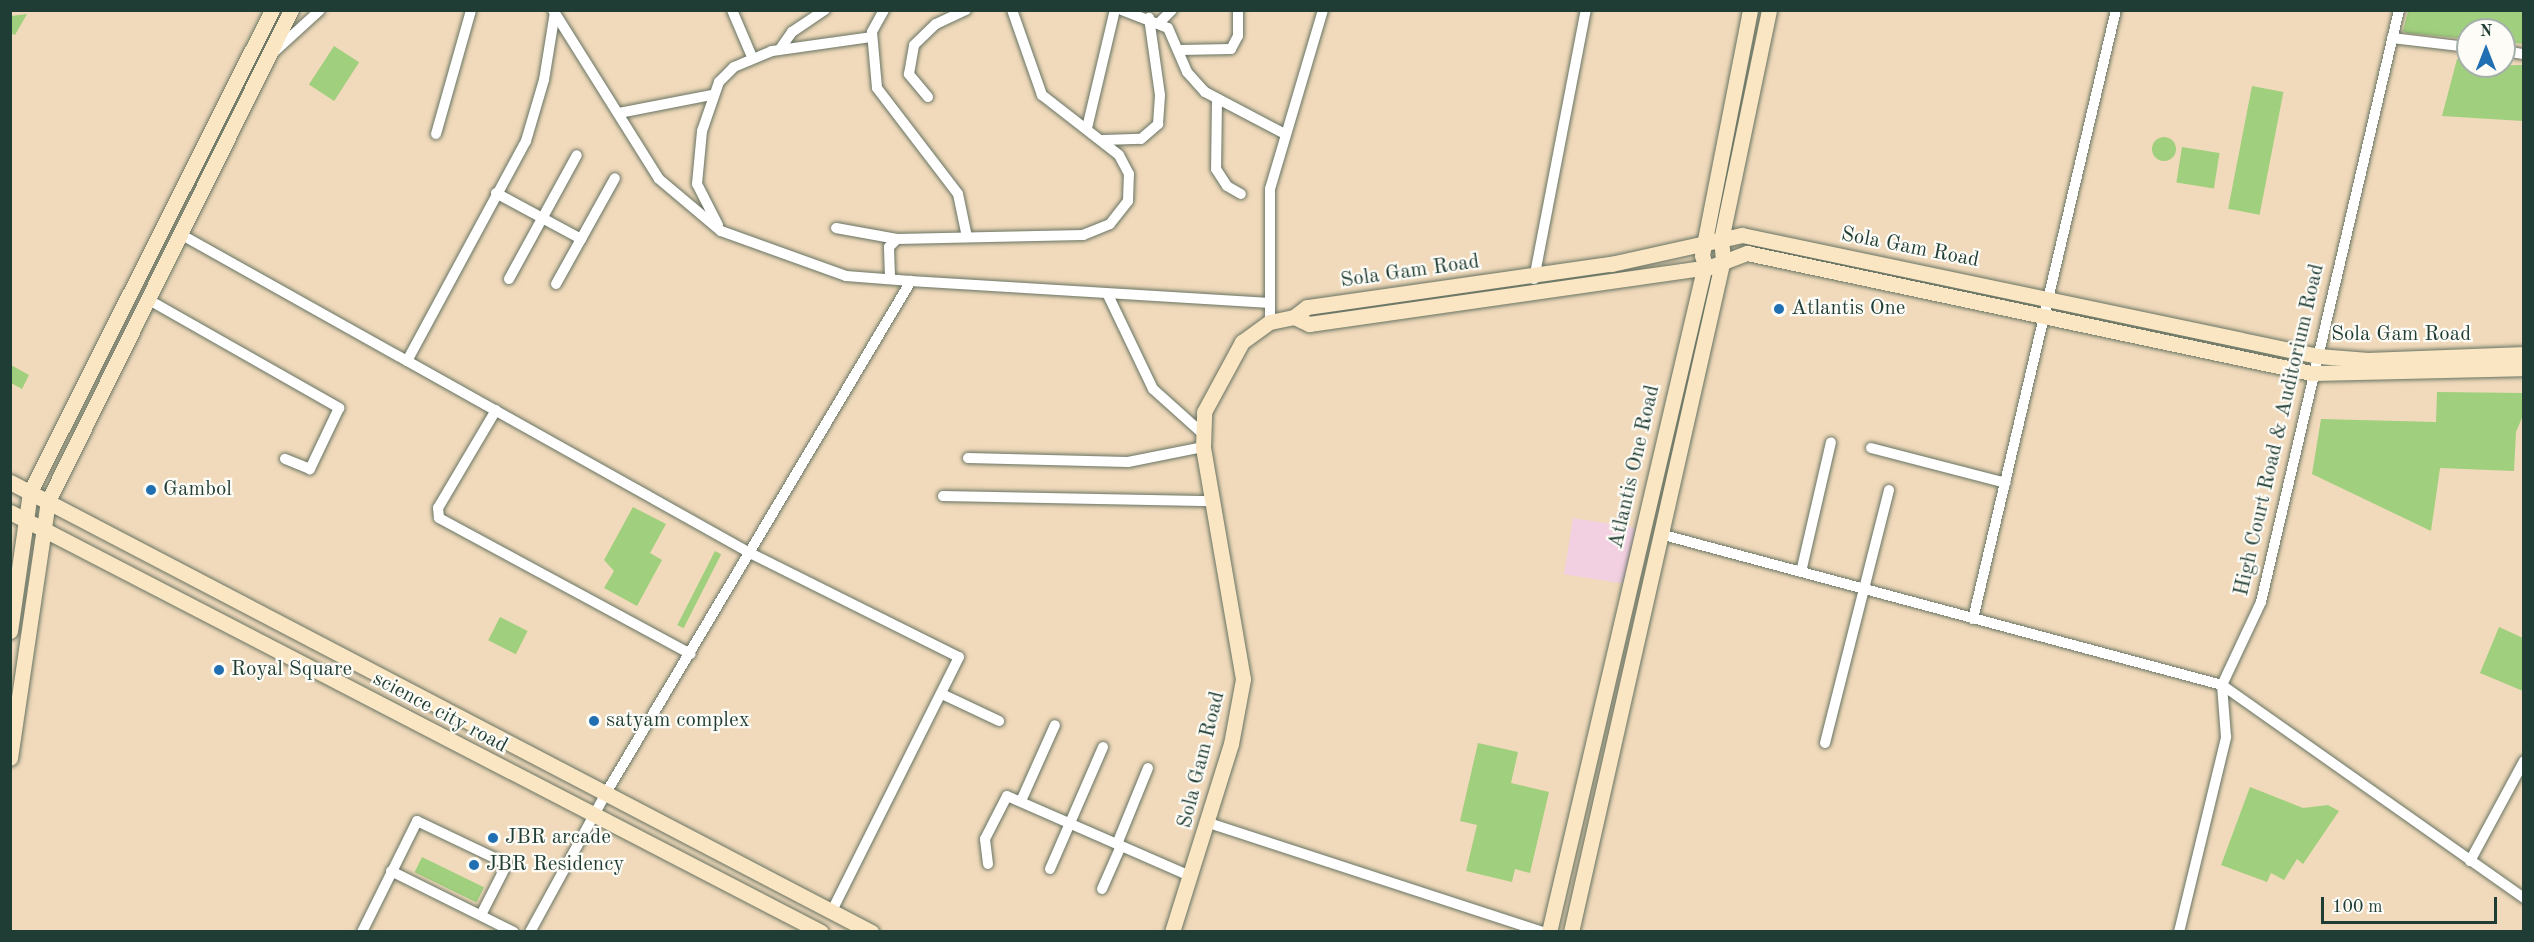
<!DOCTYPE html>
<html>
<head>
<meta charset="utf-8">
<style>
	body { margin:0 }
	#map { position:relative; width:2534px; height:942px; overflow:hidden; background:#f1dabb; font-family:"Old Standard TT",serif }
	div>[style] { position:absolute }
	.built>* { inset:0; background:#f2cfe1; transform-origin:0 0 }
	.green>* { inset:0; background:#a0cf7d; transform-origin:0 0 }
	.round { border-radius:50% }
	.roads { filter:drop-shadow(0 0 2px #687463) drop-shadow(0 0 2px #687463) }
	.street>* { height:10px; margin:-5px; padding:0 5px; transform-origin:5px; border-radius:5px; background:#fff }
	.secondary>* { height:15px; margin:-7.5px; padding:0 7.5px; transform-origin:7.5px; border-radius:7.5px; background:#fbe6c4 }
	.dots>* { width:16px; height:16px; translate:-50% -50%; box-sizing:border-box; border:3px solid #fdfcf7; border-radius:50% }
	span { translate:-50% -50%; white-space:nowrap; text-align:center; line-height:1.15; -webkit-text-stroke:4.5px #fdfcf7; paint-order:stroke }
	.street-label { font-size:21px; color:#1f3d34 }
	.poi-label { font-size:21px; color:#1f3d34 }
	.left { translate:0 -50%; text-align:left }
	.frame { position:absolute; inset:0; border:12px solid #1f3d34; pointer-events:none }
	.north { position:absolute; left:2456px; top:18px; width:60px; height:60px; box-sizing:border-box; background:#fdfcf7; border:2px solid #a4b0a9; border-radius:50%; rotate:0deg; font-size:16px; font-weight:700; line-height:24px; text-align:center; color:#1f3d34 }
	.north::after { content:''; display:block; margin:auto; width:21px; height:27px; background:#1f6fb2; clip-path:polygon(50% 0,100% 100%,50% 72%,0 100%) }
	.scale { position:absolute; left:2321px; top:897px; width:176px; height:27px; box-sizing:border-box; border:3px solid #1f3d34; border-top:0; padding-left:8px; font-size:18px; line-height:21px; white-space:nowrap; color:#1f3d34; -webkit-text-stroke:4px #fdfcf7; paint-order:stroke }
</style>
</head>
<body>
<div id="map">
	<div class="built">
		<div style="left:1573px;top:518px;width:66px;height:57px;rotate:9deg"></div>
	</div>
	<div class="green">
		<div style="clip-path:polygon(2408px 11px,2523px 11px,2523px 44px,2504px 42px,2504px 30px,2468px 30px,2468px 39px,2407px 33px,2403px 31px)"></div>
		<div style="clip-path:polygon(27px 14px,15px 35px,11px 33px,11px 16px)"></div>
		<div style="left:334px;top:46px;width:30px;height:46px;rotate:33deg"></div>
		<div style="clip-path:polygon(2457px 59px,2468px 60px,2468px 66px,2523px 65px,2523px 121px,2442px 116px)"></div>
		<div style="left:2252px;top:86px;width:32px;height:125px;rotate:11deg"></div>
		<div class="round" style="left:2152px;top:137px;width:24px;height:24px"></div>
		<div style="left:2182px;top:147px;width:38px;height:36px;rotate:9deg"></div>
		<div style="clip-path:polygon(11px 365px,29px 375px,22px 389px,11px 383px)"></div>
		<div style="clip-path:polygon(2437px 392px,2523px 393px,2524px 413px,2516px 432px,2514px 471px,2440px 468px,2431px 531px,2312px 474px,2321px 419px,2436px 422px)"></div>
		<div style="clip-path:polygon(633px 507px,666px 524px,650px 553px,662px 560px,637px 606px,604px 588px,614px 571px,604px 560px)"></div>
		<div style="left:715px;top:551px;width:7px;height:83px;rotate:27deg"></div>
		<div style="left:500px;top:617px;width:31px;height:26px;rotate:27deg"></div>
		<div style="clip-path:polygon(2499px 627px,2523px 638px,2523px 691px,2480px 673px)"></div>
		<div style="clip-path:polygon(1478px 743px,1518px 752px,1511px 783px,1549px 792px,1530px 873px,1515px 869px,1512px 882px,1466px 871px,1477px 825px,1460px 821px)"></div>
		<div style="clip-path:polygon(2250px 787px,2303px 808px,2328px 805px,2339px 811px,2303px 864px,2297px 859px,2284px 880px,2271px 873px,2267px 882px,2221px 865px)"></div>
		<div style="left:422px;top:857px;width:69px;height:17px;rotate:26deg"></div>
	</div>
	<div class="roads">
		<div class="street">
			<div style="left:553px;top:10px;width:199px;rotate:57.9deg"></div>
			<div style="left:659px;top:179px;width:81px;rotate:40deg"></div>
			<div style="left:721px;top:231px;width:133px;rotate:19.8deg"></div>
			<div style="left:846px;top:276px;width:65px;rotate:4.4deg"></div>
			<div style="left:732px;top:10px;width:51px;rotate:66.9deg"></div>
			<div style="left:884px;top:10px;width:25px;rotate:119deg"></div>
			<div style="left:872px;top:32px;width:56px;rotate:84.9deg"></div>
			<div style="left:877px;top:88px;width:133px;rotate:52.6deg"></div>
			<div style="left:958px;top:194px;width:44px;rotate:78.2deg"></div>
			<div style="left:1122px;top:10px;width:49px;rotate:21.4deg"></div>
			<div style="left:1168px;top:28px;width:48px;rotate:66.6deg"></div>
			<div style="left:1187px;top:72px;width:27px;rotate:48deg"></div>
			<div style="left:1205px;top:92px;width:90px;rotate:27.7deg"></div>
			<div style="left:1159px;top:23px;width:18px;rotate:-45deg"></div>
			<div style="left:2392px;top:38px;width:77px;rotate:6.8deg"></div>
			<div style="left:780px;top:49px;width:21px;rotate:-55deg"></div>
			<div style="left:792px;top:32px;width:40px;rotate:-34deg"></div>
			<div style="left:1180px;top:50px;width:51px;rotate:-1.1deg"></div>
			<div style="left:1231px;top:49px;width:15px;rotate:-62deg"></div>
			<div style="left:1238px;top:36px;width:26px;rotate:-90deg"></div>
			<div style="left:2504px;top:51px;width:20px;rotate:9deg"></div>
			<div style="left:274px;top:52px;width:62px;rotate:-42.4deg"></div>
			<div style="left:928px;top:97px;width:30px;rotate:-130deg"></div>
			<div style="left:909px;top:74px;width:29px;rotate:-80deg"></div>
			<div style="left:914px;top:45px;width:30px;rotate:-44deg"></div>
			<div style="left:936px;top:24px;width:33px;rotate:-25deg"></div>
			<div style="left:1217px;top:100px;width:69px;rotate:90.8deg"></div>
			<div style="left:1216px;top:169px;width:20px;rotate:57deg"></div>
			<div style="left:1227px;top:186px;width:16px;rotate:30deg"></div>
			<div style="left:619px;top:113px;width:95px;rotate:-11deg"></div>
			<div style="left:1087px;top:128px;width:121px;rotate:-76.7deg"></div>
			<div style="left:436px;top:134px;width:129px;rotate:-74.2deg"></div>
			<div style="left:1103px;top:140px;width:38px;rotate:-2deg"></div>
			<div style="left:1141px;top:139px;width:23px;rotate:-41deg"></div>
			<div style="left:1158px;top:124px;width:29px;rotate:-86deg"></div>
			<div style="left:1160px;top:95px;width:78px;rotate:-98.1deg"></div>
			<div style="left:496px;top:193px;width:97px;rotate:28.4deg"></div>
			<div style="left:718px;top:225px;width:46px;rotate:-117.1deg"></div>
			<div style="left:697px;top:184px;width:53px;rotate:-84.6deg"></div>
			<div style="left:702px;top:131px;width:52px;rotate:-70.9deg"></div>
			<div style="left:719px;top:82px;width:21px;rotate:-45deg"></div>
			<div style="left:734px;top:67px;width:41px;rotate:-22.8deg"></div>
			<div style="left:772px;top:51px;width:100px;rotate:-8deg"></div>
			<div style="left:836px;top:228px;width:62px;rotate:10.2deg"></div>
			<div style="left:182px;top:235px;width:651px;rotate:29.24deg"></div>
			<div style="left:750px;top:553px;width:233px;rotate:26.5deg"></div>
			<div style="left:959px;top:657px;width:284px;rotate:116.6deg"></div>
			<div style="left:890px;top:277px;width:30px;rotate:-92deg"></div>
			<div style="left:889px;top:247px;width:11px;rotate:-45deg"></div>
			<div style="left:897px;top:239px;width:186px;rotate:-1.2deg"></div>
			<div style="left:1083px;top:235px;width:29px;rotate:-22deg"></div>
			<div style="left:1110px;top:224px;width:29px;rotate:-52deg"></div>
			<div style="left:1128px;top:201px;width:27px;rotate:-88deg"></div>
			<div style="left:1129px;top:174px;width:21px;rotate:-118deg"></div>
			<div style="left:1119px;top:155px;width:98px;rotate:-142.1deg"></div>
			<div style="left:1042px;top:95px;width:90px;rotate:-109.4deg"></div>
			<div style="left:509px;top:279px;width:141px;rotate:-61.3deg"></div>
			<div style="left:1534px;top:279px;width:274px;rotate:-79.1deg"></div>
			<div style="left:556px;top:284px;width:121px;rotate:-60.9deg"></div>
			<div style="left:1108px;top:295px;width:104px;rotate:64.4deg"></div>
			<div style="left:1153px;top:389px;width:64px;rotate:41.9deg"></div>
			<div style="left:149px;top:300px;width:219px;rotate:29.6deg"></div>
			<div style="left:339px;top:408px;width:68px;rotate:115.4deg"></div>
			<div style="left:310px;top:469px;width:27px;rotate:-158deg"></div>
			<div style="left:1270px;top:322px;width:133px;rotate:-90deg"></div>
			<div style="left:1270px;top:189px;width:187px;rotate:-73.5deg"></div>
			<div style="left:407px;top:361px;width:250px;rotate:-61.6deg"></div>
			<div style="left:526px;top:141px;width:64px;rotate:-73.6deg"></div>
			<div style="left:544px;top:80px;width:69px;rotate:-80.8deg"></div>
			<div style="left:496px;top:410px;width:114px;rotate:120.6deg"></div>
			<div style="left:438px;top:508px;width:10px;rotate:84deg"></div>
			<div style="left:439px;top:518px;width:286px;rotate:28.4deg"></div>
			<div style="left:1871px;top:448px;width:139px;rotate:14.5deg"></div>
			<div style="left:968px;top:458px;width:160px;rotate:1.4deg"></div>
			<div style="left:1128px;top:462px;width:76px;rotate:-11.3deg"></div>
			<div style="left:943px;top:496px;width:271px;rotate:1.1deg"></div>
			<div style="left:1660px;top:534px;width:582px;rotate:15.04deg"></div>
			<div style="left:2222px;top:685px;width:370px;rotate:35.2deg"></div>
			<div style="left:1801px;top:572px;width:133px;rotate:-77deg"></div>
			<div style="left:1973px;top:619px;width:626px;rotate:-76.79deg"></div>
			<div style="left:944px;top:695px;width:61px;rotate:25.3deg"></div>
			<div style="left:1825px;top:743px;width:261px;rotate:-75.8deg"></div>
			<div style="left:1021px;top:801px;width:83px;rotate:-65.9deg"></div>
			<div style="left:1209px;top:823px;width:351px;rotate:18.1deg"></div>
			<div style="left:1117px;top:844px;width:82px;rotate:-67.8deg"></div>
			<div style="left:2470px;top:861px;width:114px;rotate:-61.6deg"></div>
			<div style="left:988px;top:864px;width:25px;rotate:-97deg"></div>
			<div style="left:985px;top:839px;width:48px;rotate:-62.9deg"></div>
			<div style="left:1007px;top:796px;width:200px;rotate:23.6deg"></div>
			<div style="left:1050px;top:869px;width:133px;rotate:-66.5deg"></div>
			<div style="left:391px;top:871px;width:137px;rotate:26.4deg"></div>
			<div style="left:1102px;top:889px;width:47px;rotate:-66.2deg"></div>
			<div style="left:362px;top:932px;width:124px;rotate:-63.6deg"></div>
			<div style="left:417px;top:821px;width:100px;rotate:25.5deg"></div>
			<div style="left:507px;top:864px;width:57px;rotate:117deg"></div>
			<div style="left:530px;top:932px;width:158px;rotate:-61.3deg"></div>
			<div style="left:606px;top:793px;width:596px;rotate:-59.22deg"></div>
			<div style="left:911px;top:281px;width:359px;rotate:3.5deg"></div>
			<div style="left:2179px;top:932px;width:201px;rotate:-76.4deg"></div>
			<div style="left:2226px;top:737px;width:52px;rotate:-94.4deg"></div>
			<div style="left:2222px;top:685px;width:92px;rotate:-64.8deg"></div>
			<div style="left:2261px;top:602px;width:608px;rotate:-76.88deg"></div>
		</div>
		<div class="secondary">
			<div style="left:1294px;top:317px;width:17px;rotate:25deg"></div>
			<div style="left:1309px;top:324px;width:405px;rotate:-8.1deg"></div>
			<div style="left:1710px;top:267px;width:40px;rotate:-21deg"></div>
			<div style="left:1747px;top:253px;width:577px;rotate:12.01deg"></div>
			<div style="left:2311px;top:373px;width:213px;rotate:-1.3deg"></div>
			<div style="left:10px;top:482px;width:972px;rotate:27.59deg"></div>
			<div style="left:10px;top:512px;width:913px;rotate:27.38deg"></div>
			<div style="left:10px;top:631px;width:140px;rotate:-81.8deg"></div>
			<div style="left:30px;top:492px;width:539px;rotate:-63.34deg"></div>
			<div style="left:10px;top:758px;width:260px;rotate:-81.6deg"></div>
			<div style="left:48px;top:501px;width:548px;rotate:-63.67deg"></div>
			<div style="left:1172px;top:932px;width:197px;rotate:-72.6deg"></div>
			<div style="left:1231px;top:744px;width:66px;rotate:-79.5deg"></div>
			<div style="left:1243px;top:679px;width:235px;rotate:-99.8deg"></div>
			<div style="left:1203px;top:447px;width:35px;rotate:-88deg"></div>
			<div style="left:1204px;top:412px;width:80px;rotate:-61.5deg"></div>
			<div style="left:1242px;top:342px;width:34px;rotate:-36deg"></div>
			<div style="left:1270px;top:322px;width:25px;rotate:-12deg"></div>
			<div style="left:1294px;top:317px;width:16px;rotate:-38deg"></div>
			<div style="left:1307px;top:307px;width:307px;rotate:-8.1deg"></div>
			<div style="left:1611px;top:264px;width:134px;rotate:-12.5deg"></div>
			<div style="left:1742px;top:235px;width:589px;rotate:11.86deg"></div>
			<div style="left:2318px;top:356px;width:50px;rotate:4.6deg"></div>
			<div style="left:2368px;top:360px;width:156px;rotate:-2.2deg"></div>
			<div style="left:1549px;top:932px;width:685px;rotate:-76.84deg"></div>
			<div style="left:1705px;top:265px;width:10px;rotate:-107deg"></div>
			<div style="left:1702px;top:255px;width:250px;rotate:-78.9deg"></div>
			<div style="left:1571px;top:932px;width:690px;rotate:-77.27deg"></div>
			<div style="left:1723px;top:259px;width:19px;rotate:-96deg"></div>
			<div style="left:1721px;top:240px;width:235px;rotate:-78.2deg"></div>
		</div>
	</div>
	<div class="dots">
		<div style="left:1779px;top:309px;background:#1f6fb2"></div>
		<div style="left:151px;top:490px;background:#1f6fb2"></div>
		<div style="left:219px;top:670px;background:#1f6fb2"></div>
		<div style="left:594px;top:721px;background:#1f6fb2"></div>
		<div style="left:493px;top:838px;background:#1f6fb2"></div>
		<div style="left:474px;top:865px;background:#1f6fb2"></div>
	</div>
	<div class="street-label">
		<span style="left:1910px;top:248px;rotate:11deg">Sola Gam Road</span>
		<span style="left:1410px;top:272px;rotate:-8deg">Sola Gam Road</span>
		<span style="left:2401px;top:335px">Sola Gam Road</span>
		<span style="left:2280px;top:430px;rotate:-77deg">High Court Road &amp; Auditorium Road</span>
		<span style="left:1635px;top:467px;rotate:-77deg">Atlantis One Road</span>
		<span style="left:440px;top:713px;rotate:28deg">science city road</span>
		<span style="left:1202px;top:760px;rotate:-76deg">Sola Gam Road</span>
	</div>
	<div class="poi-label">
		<span class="left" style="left:1791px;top:309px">Atlantis One</span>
		<span class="left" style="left:163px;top:490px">Gambol</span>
		<span class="left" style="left:231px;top:670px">Royal Square</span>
		<span class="left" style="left:606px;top:721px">satyam complex</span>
		<span class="left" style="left:505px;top:838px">JBR arcade</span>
		<span class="left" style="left:486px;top:865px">JBR Residency</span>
	</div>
	<div class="frame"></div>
	<div class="north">N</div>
	<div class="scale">100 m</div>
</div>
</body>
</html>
